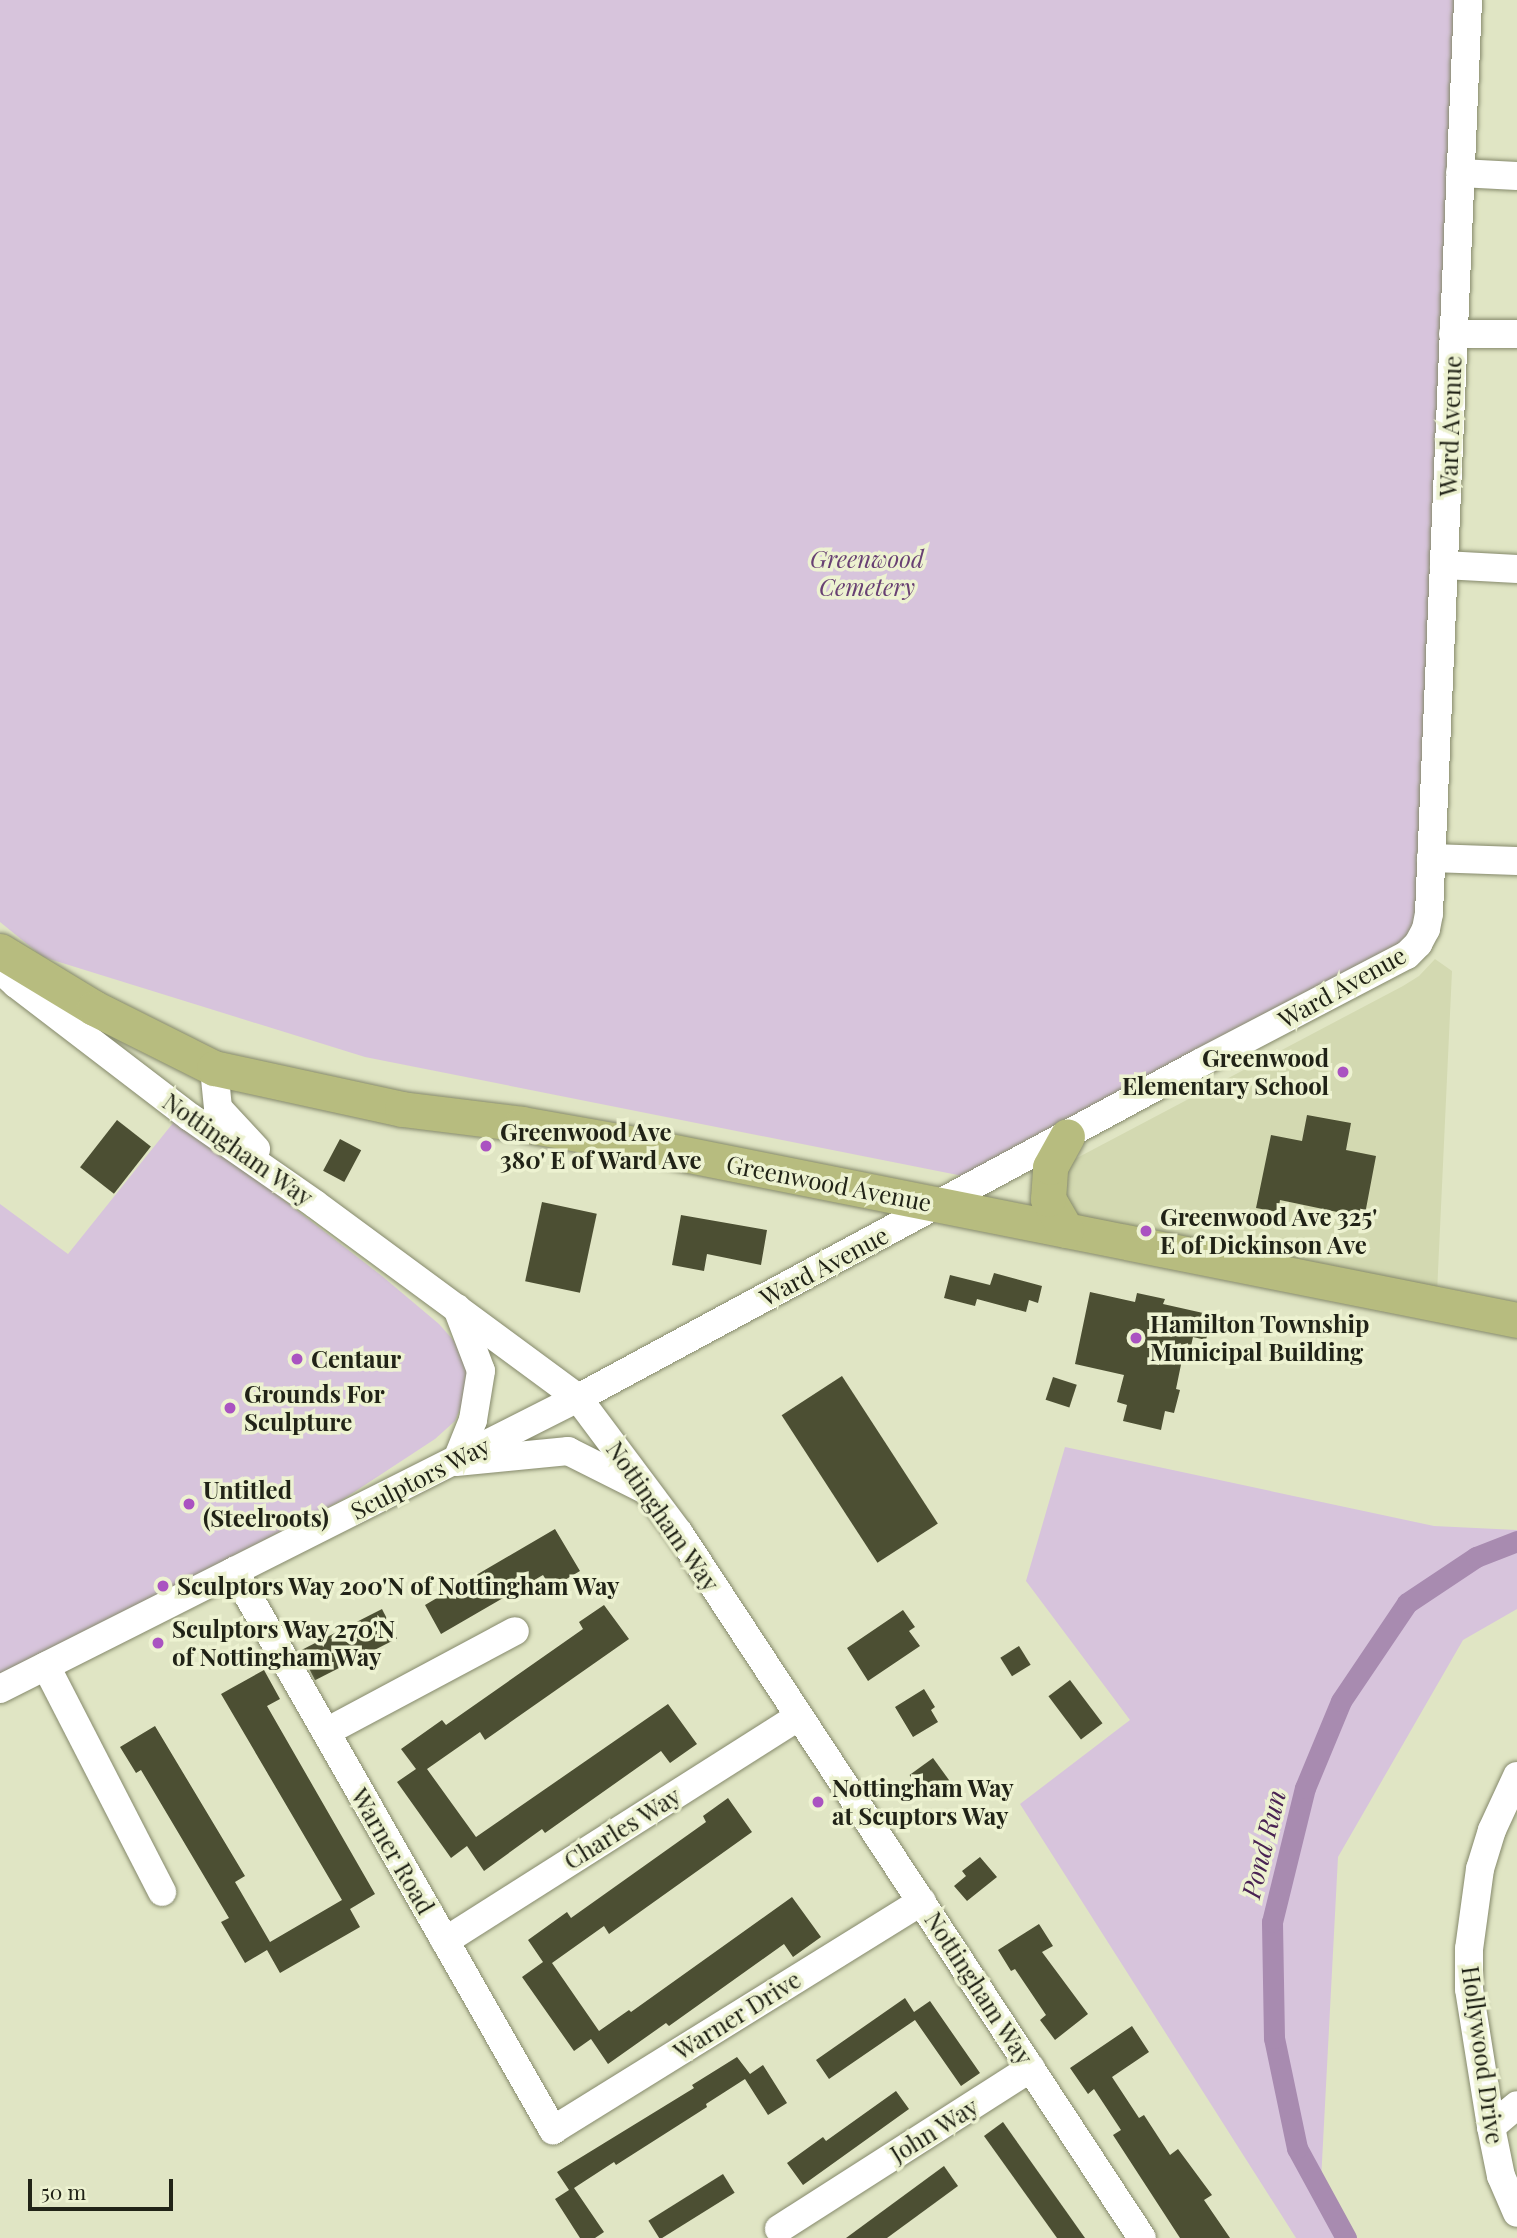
<!DOCTYPE html>
<html>
<head>
<meta charset="utf-8">
<style>
	body { margin:0 }
	#map { position:relative; width:1517px; height:2238px; overflow:hidden; background:#e0e5c4; font-family:"Playfair Display",serif }
	div>[style] { position:absolute }
	.built>* { inset:0; background:#d3d9b1 }
	.green>* { inset:0; background:#d7c4dc }
	.canal>* { height:21px; margin:-10.5px; padding:0 10.5px; transform-origin:10.5px; border-radius:10.5px; background:#a88bb0 }
	.building>* { inset:0; background:#4c4f33; transform-origin:0 0 }
	.roads { filter:drop-shadow(0 0 2px #85896b) drop-shadow(0 0 2px #85896b) }
	.minor>* { height:28px; margin:-14px; padding:0 14px; transform-origin:14px; border-radius:14px; background:#fff }
	.major>* { height:35px; margin:-17.5px; padding:0 17.5px; transform-origin:17.5px; border-radius:17.5px; background:#b7bc7f }
	.dots>* { width:19px; height:19px; translate:-50% -50%; box-sizing:border-box; border:4px solid #edf2d1; border-radius:50% }
	span { translate:-50% -50%; white-space:nowrap; text-align:center; line-height:1.15; -webkit-text-stroke:7px #edf2d1; paint-order:stroke }
	.street-label { font-size:24px; color:#212317 }
	.park-label { font-size:24px; color:#684073; font-style:italic }
	.poi-label { font-size:24px; color:#212317; font-weight:700 }
	.right { translate:-100% -50%; text-align:right }
	.left { translate:0 -50%; text-align:left }
	.water-label { font-size:26px; color:#492253; font-style:italic }
	.scale { position:absolute; left:28px; top:2179px; width:145px; height:32px; box-sizing:border-box; border:4px solid #212317; border-top:0; padding-left:9px; font-size:21px; line-height:24px; white-space:nowrap; color:#212317; -webkit-text-stroke:5px #edf2d1; paint-order:stroke }
</style>
</head>
<body>
<div id="map">
	<div class="built">
		<div style="clip-path:polygon(1435px 959px,1452px 971px,1437px 1293px,1072px 1216px,1057px 1179px,1064px 1167px,1075px 1159px,1403px 986px,1419px 976px)"></div>
	</div>
	<div class="green">
		<div style="clip-path:polygon(0 0,1470px 0,1421px 955px,993px 1182px,365px 1057px,43px 957px,0 922px)"></div>
		<div style="clip-path:polygon(177px 1118px,382px 1276px,439px 1324px,454px 1341px,467px 1371px,466px 1394px,455px 1421px,435px 1439px,342px 1500px,0 1675px,0 1204px,68px 1254px)"></div>
		<div style="clip-path:polygon(1065px 1447px,1434px 1526px,1517px 1530px,1517px 1609px,1463px 1640px,1338px 1857px,1321px 2181px,1349px 2238px,1296px 2238px,1020px 1804px,1130px 1720px,1026px 1581px)"></div>
	</div>
	<div class="canal">
		<div style="left:1346px;top:2238px;width:102px;rotate:-118.6deg"></div>
		<div style="left:1297px;top:2148px;width:112px;rotate:-101.8deg"></div>
		<div style="left:1274px;top:2038px;width:116px;rotate:-91deg"></div>
		<div style="left:1272px;top:1922px;width:138px;rotate:-76.2deg"></div>
		<div style="left:1305px;top:1788px;width:94px;rotate:-67.5deg"></div>
		<div style="left:1341px;top:1701px;width:118px;rotate:-56deg"></div>
		<div style="left:1407px;top:1603px;width:83px;rotate:-33.7deg"></div>
		<div style="left:1476px;top:1557px;width:44px;rotate:-21.3deg"></div>
	</div>
	<div class="building">
		<div style="clip-path:polygon(1307px 1115px,1351px 1123px,1346px 1150px,1376px 1156px,1362px 1230px,1340px 1226px,1342px 1213px,1280px 1200px,1278px 1212px,1256px 1208px,1271px 1135px,1302px 1141px)"></div>
		<div style="left:117px;top:1120px;width:43px;height:60px;rotate:38deg"></div>
		<div style="left:340px;top:1139px;width:24px;height:36px;rotate:28deg"></div>
		<div style="left:542px;top:1202px;width:56px;height:81px;rotate:12deg"></div>
		<div style="clip-path:polygon(681px 1215px,767px 1230px,761px 1265px,707px 1254px,704px 1271px,672px 1265px)"></div>
		<div style="clip-path:polygon(994px 1273px,1042px 1286px,1038px 1303px,1029px 1300px,1026px 1312px,977px 1299px,975px 1306px,944px 1298px,950px 1275px,990px 1285px)"></div>
		<div style="clip-path:polygon(1090px 1292px,1135px 1302px,1137px 1293px,1165px 1299px,1163px 1304px,1212px 1315px,1206px 1340px,1193px 1337px,1191px 1346px,1185px 1345px,1176px 1389px,1180px 1390px,1174px 1413px,1165px 1411px,1161px 1430px,1123px 1421px,1127px 1405px,1117px 1402px,1124px 1375px,1075px 1364px)"></div>
		<div style="left:842px;top:1376px;width:176px;height:72px;rotate:57deg"></div>
		<div style="left:1053px;top:1377px;width:25px;height:24px;rotate:18deg"></div>
		<div style="clip-path:polygon(555px 1529px,580px 1571px,551px 1588px,543px 1575px,441px 1634px,425px 1605px)"></div>
		<div style="clip-path:polygon(604px 1605px,629px 1639px,485px 1740px,480px 1732px,427px 1769px,476px 1837px,668px 1704px,697px 1744px,670px 1763px,661px 1751px,545px 1833px,542px 1829px,484px 1871px,467px 1846px,451px 1858px,397px 1782px,416px 1769px,401px 1749px,442px 1720px,446px 1725px,583px 1629px,579px 1622px)"></div>
		<div style="left:382px;top:1609px;width:33px;height:92px;rotate:63deg"></div>
		<div style="clip-path:polygon(903px 1610px,915px 1627px,909px 1631px,920px 1646px,868px 1681px,847px 1648px)"></div>
		<div style="left:1019px;top:1646px;width:22px;height:22px;rotate:58deg"></div>
		<div style="clip-path:polygon(264px 1670px,280px 1699px,267px 1706px,375px 1894px,350px 1909px,360px 1927px,280px 1973px,267px 1950px,245px 1963px,221px 1922px,229px 1918px,141px 1770px,136px 1773px,120px 1747px,155px 1726px,245px 1876px,235px 1882px,270px 1942px,342px 1900px,221px 1694px)"></div>
		<div style="left:1070px;top:1680px;width:54px;height:27px;rotate:53deg"></div>
		<div style="clip-path:polygon(924px 1689px,935px 1707px,931px 1710px,938px 1722px,913px 1737px,895px 1707px)"></div>
		<div style="left:933px;top:1758px;width:29px;height:29px;rotate:54deg"></div>
		<div style="clip-path:polygon(728px 1798px,752px 1832px,609px 1934px,604px 1926px,552px 1963px,599px 2031px,629px 2010px,631px 2012px,792px 1897px,821px 1937px,793px 1957px,784px 1944px,669px 2026px,666px 2023px,608px 2064px,591px 2039px,574px 2051px,522px 1977px,543px 1962px,528px 1940px,567px 1912px,571px 1918px,706px 1822px,703px 1816px)"></div>
		<div style="clip-path:polygon(980px 1857px,997px 1877px,967px 1901px,954px 1886px,966px 1876px,962px 1871px)"></div>
		<div style="clip-path:polygon(1039px 1924px,1053px 1946px,1042px 1952px,1088px 2014px,1055px 2040px,1040px 2020px,1046px 2015px,1015px 1969px,1011px 1971px,998px 1950px)"></div>
		<div style="clip-path:polygon(905px 1998px,914px 2012px,930px 2001px,980px 2073px,961px 2086px,915px 2020px,829px 2079px,816px 2060px)"></div>
		<div style="clip-path:polygon(1132px 2026px,1149px 2052px,1112px 2077px,1139px 2118px,1144px 2115px,1170px 2155px,1178px 2149px,1212px 2195px,1204px 2200px,1230px 2238px,1180px 2238px,1113px 2135px,1121px 2130px,1094px 2089px,1088px 2094px,1070px 2068px)"></div>
		<div style="clip-path:polygon(737px 2057px,750px 2074px,763px 2065px,787px 2103px,768px 2115px,745px 2079px,706px 2104px,707px 2107px,616px 2165px,614px 2162px,574px 2188px,604px 2232px,595px 2238px,580px 2238px,555px 2199px,569px 2190px,557px 2172px,694px 2088px,692px 2085px)"></div>
		<div style="clip-path:polygon(896px 2091px,909px 2109px,803px 2185px,787px 2163px,823px 2137px,826px 2141px)"></div>
		<div style="clip-path:polygon(1003px 2122px,1085px 2238px,1057px 2238px,984px 2136px)"></div>
		<div style="clip-path:polygon(944px 2166px,958px 2186px,887px 2238px,846px 2238px)"></div>
		<div style="left:723px;top:2174px;width:22px;height:88px;rotate:58deg"></div>
	</div>
	<div class="roads">
		<div class="minor">
			<div style="left:1460px;top:173px;width:57px;rotate:3deg"></div>
			<div style="left:1453px;top:334px;width:64px"></div>
			<div style="left:1444px;top:565px;width:73px;rotate:3.1deg"></div>
			<div style="left:1431px;top:858px;width:86px;rotate:2deg"></div>
			<div style="left:0;top:969px;width:22px;rotate:43deg"></div>
			<div style="left:16px;top:984px;width:219px;rotate:37.4deg"></div>
			<div style="left:190px;top:1117px;width:152px;rotate:34.8deg"></div>
			<div style="left:315px;top:1204px;width:327px;rotate:36.4deg"></div>
			<div style="left:578px;top:1398px;width:169px;rotate:53.2deg"></div>
			<div style="left:679px;top:1533px;width:843px;rotate:56.71deg"></div>
			<div style="left:214px;top:1068px;width:40px;rotate:84.3deg"></div>
			<div style="left:218px;top:1108px;width:56px;rotate:47.2deg"></div>
			<div style="left:457px;top:1308px;width:67px;rotate:69.1deg"></div>
			<div style="left:481px;top:1371px;width:50px;rotate:99.3deg"></div>
			<div style="left:473px;top:1420px;width:45px;rotate:112deg"></div>
			<div style="left:456px;top:1462px;width:113px;rotate:-5.6deg"></div>
			<div style="left:568px;top:1451px;width:83px;rotate:26.6deg"></div>
			<div style="left:234px;top:1571px;width:644px;rotate:60.29deg"></div>
			<div style="left:553px;top:2130px;width:434px;rotate:-31.8deg"></div>
			<div style="left:46px;top:1666px;width:254px;rotate:62.8deg"></div>
			<div style="left:0;top:1689px;width:647px;rotate:-26.72deg"></div>
			<div style="left:578px;top:1398px;width:706px;rotate:-28.31deg"></div>
			<div style="left:1200px;top:1063px;width:233px;rotate:-27.6deg"></div>
			<div style="left:1407px;top:955px;width:16px;rotate:-45deg"></div>
			<div style="left:1418px;top:944px;width:17px;rotate:-62deg"></div>
			<div style="left:1426px;top:929px;width:16px;rotate:-79deg"></div>
			<div style="left:1429px;top:913px;width:914px;rotate:-87.55deg"></div>
			<div style="left:326px;top:1732px;width:214px;rotate:-28.1deg"></div>
			<div style="left:1517px;top:1776px;width:60px;rotate:114.8deg"></div>
			<div style="left:1492px;top:1830px;width:41px;rotate:107.1deg"></div>
			<div style="left:1480px;top:1869px;width:81px;rotate:97.8deg"></div>
			<div style="left:1469px;top:1949px;width:40px;rotate:90deg"></div>
			<div style="left:1469px;top:1989px;width:140px;rotate:80.9deg"></div>
			<div style="left:1491px;top:2127px;width:50px;rotate:78.5deg"></div>
			<div style="left:1501px;top:2176px;width:40px;rotate:66.6deg"></div>
			<div style="left:445px;top:1941px;width:419px;rotate:-32.4deg"></div>
			<div style="left:1491px;top:2127px;width:34px;rotate:-40deg"></div>
			<div style="left:779px;top:2229px;width:299px;rotate:-32.6deg"></div>
		</div>
		<div class="major">
			<div style="left:0;top:951px;width:110px;rotate:31.2deg"></div>
			<div style="left:94px;top:1008px;width:134px;rotate:26.6deg"></div>
			<div style="left:214px;top:1068px;width:192px;rotate:12.3deg"></div>
			<div style="left:402px;top:1109px;width:121px;rotate:7.1deg"></div>
			<div style="left:522px;top:1124px;width:114px;rotate:10.1deg"></div>
			<div style="left:634px;top:1144px;width:900px;rotate:11.27deg"></div>
			<div style="left:1066px;top:1230px;width:36px;rotate:-120deg"></div>
			<div style="left:1048px;top:1199px;width:32px;rotate:-86deg"></div>
			<div style="left:1050px;top:1167px;width:35px;rotate:-61deg"></div>
		</div>
	</div>
	<div class="dots">
		<div style="left:1343px;top:1072px;background:#aa53c1"></div>
		<div style="left:486px;top:1146px;background:#aa53c1"></div>
		<div style="left:1146px;top:1231px;background:#aa53c1"></div>
		<div style="left:1136px;top:1338px;background:#aa53c1"></div>
		<div style="left:297px;top:1359px;background:#aa53c1"></div>
		<div style="left:230px;top:1408px;background:#aa53c1"></div>
		<div style="left:189px;top:1504px;background:#aa53c1"></div>
		<div style="left:163px;top:1586px;background:#aa53c1"></div>
		<div style="left:158px;top:1643px;background:#aa53c1"></div>
		<div style="left:818px;top:1802px;background:#aa53c1"></div>
	</div>
	<div class="street-label">
		<span style="left:1450px;top:426px;rotate:-88deg">Ward Avenue</span>
		<span style="left:1342px;top:987px;rotate:-29deg">Ward Avenue</span>
		<span style="left:238px;top:1149px;rotate:35deg">Nottingham Way</span>
		<span style="left:829px;top:1183px;rotate:11deg">Greenwood Avenue</span>
		<span style="left:824px;top:1266px;rotate:-28deg">Ward Avenue</span>
		<span style="left:420px;top:1478px;rotate:-27deg">Sculptors Way</span>
		<span style="left:663px;top:1516px;rotate:55deg">Nottingham Way</span>
		<span style="left:622px;top:1828px;rotate:-32deg">Charles Way</span>
		<span style="left:393px;top:1851px;rotate:60deg">Warner Road</span>
		<span style="left:979px;top:1988px;rotate:57deg">Nottingham Way</span>
		<span style="left:737px;top:2015px;rotate:-32deg">Warner Drive</span>
		<span style="left:1483px;top:2055px;rotate:82deg">Hollywood Drive</span>
		<span style="left:934px;top:2130px;rotate:-32deg">John Way</span>
	</div>
	<div class="park-label">
		<span style="left:867px;top:573px">Greenwood<br>Cemetery</span>
	</div>
	<div class="poi-label">
		<span class="right" style="left:1329px;top:1072px">Greenwood<br>Elementary School</span>
		<span class="left" style="left:500px;top:1146px">Greenwood Ave<br>380' E of Ward Ave</span>
		<span class="left" style="left:1160px;top:1231px">Greenwood Ave 325'<br>E of Dickinson Ave</span>
		<span class="left" style="left:1150px;top:1338px">Hamilton Township<br>Municipal Building</span>
		<span class="left" style="left:311px;top:1359px">Centaur</span>
		<span class="left" style="left:244px;top:1408px">Grounds For<br>Sculpture</span>
		<span class="left" style="left:203px;top:1504px">Untitled<br>(Steelroots)</span>
		<span class="left" style="left:177px;top:1586px">Sculptors Way 200'N of Nottingham Way</span>
		<span class="left" style="left:172px;top:1643px">Sculptors Way 270'N<br>of Nottingham Way</span>
		<span class="left" style="left:832px;top:1802px">Nottingham Way<br>at Scuptors Way</span>
	</div>
	<div class="water-label">
		<span style="left:1263px;top:1844px;rotate:-76deg">Pond Run</span>
	</div>
	<div class="scale">50 m</div>
</div>
</body>
</html>
